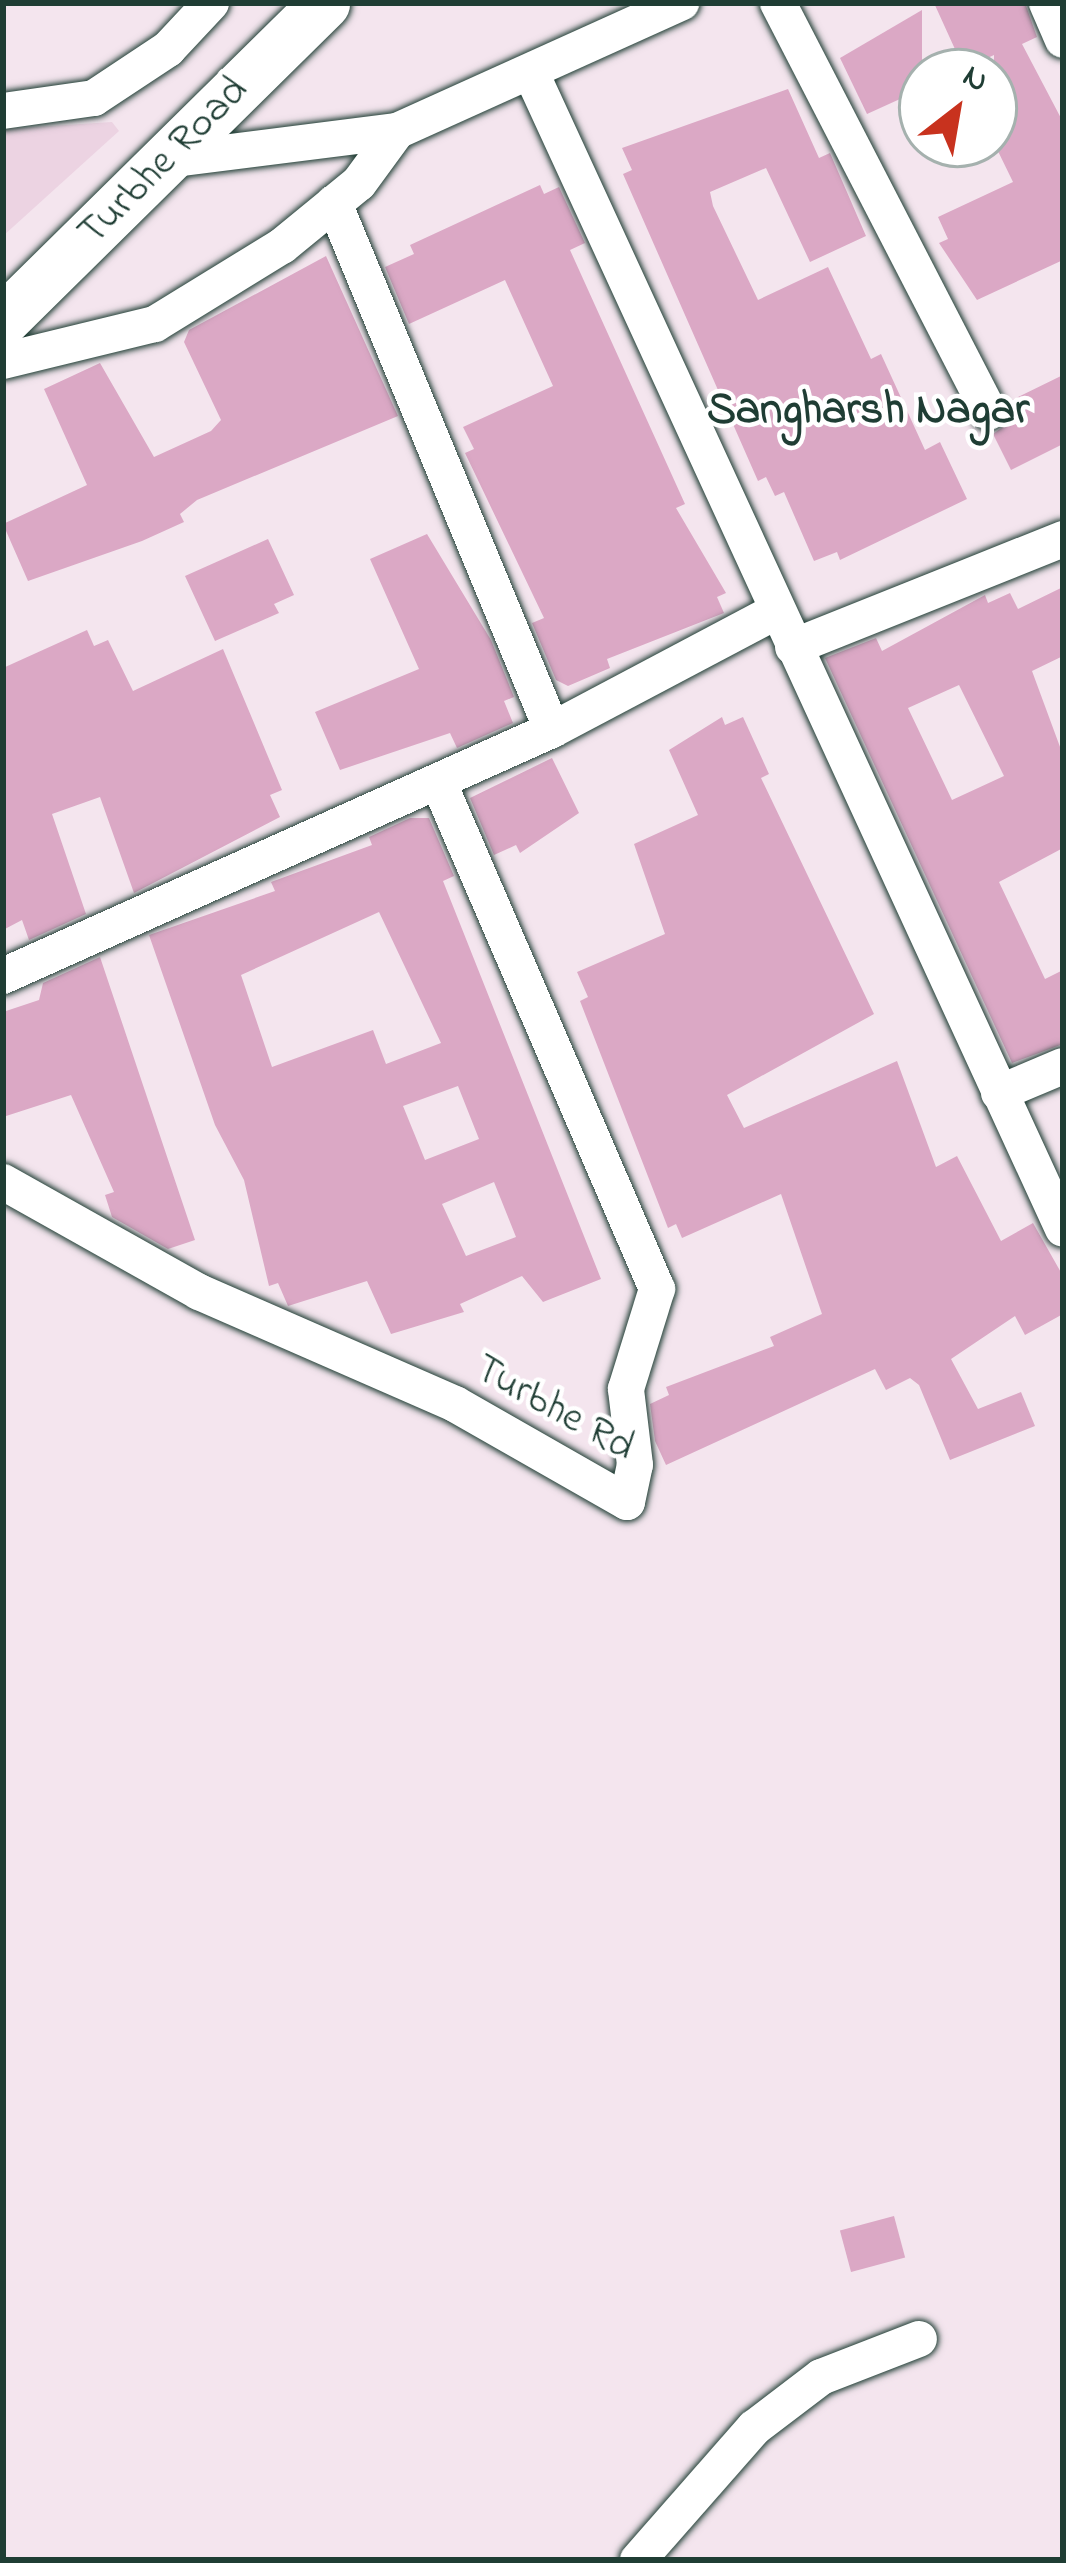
<!DOCTYPE html>
<html>
<head>
<meta charset="utf-8">
<style>
	body { margin:0 }
	#map { position:relative; width:1066px; height:2563px; overflow:hidden; background:#f4e5ee; font-family:"Indie Flower",sans-serif }
	div>[style] { position:absolute }
	.built>* { inset:0; background:#ecd3e2 }
	.building>* { inset:0; background:#dba8c5; transform-origin:0 0 }
	.roads { filter:drop-shadow(0 0 3px #1f3d34) drop-shadow(0 0 3px #1f3d34) }
	.street>* { height:36px; margin:-18px; padding:0 18px; transform-origin:18px; border-radius:18px; background:#fff }
	.secondary>* { height:51px; margin:-25.5px; padding:0 25.5px; transform-origin:25.5px; border-radius:25.5px; background:#fff }
	span { translate:-50% -50%; white-space:nowrap; text-align:center; line-height:1.15; -webkit-text-stroke:9px #fff; paint-order:stroke }
	.street-label { font-size:42px; color:#1f3d34 }
	.neighbourhood-label { font-size:45px; color:#1f3d34; font-weight:700 }
	.frame { position:absolute; inset:0; border:6px solid #1f3d34; pointer-events:none }
	.north { position:absolute; left:898px; top:48px; width:120px; height:120px; box-sizing:border-box; background:#fff; border:3px solid #a5b1ae; border-radius:50%; rotate:31deg; font-size:33px; font-weight:700; line-height:48px; text-align:center; color:#1f3d34 }
	.north::after { content:''; display:block; margin:auto; width:42px; height:54px; background:#c8321e; clip-path:polygon(50% 0,100% 100%,50% 72%,0 100%) }
</style>
</head>
<body>
<div id="map">
	<div class="built">
		<div style="clip-path:polygon(112px 122px,119px 131px,3px 236px,3px 129px)"></div>
	</div>
	<div class="building">
		<div style="clip-path:polygon(934px 3px,1025px 3px,1037px 37px,1022px 44px,1063px 122px,1063px 260px,977px 300px,939px 243px,948px 239px,938px 217px,1013px 182px,994px 143px,994px 55px,964px 69px)"></div>
		<div style="clip-path:polygon(922px 10px,922px 89px,867px 114px,840px 58px)"></div>
		<div style="clip-path:polygon(788px 89px,819px 158px,830px 153px,866px 236px,810px 262px,766px 168px,710px 192px,713px 206px,758px 300px,828px 267px,871px 359px,881px 354px,925px 450px,940px 442px,967px 499px,840px 560px,837px 552px,814px 561px,784px 492px,775px 496px,766px 477px,758px 481px,623px 174px,632px 170px,622px 148px)"></div>
		<div style="clip-path:polygon(540px 185px,544px 194px,559px 187px,585px 243px,570px 250px,685px 504px,676px 508px,726px 593px,717px 597px,724px 613px,607px 659px,610px 668px,568px 686px,556px 680px,532px 623px,544px 618px,465px 453px,474px 449px,463px 427px,553px 386px,505px 280px,409px 324px,385px 267px,414px 254px,410px 245px)"></div>
		<div style="clip-path:polygon(326px 256px,398px 416px,197px 500px,180px 514px,184px 522px,142px 541px,28px 581px,3px 524px,87px 485px,44px 389px,100px 363px,154px 457px,211px 431px,221px 420px,184px 342px,189px 330px)"></div>
		<div style="clip-path:polygon(1063px 375px,1063px 444px,1011px 470px,993px 434px,1008px 423px,1012px 400px)"></div>
		<div style="clip-path:polygon(427px 534px,491px 640px,514px 697px,504px 701px,513px 723px,457px 748px,450px 733px,340px 770px,315px 712px,419px 669px,370px 559px)"></div>
		<div style="clip-path:polygon(268px 539px,294px 595px,274px 604px,279px 613px,215px 641px,185px 576px)"></div>
		<div style="clip-path:polygon(evenodd,1063px 587px,1063px 656px,1032px 671px,1063px 755px,1063px 848px,999px 882px,1045px 979px,1063px 970px,1063px 1044px,1012px 1063px,825px 658px,876px 638px,882px 651px,985px 595px,988px 603px,1010px 593px,1018px 609px,1063px 587px,959px 685px,1004px 776px,952px 800px,908px 708px,959px 685px)"></div>
		<div style="clip-path:polygon(87px 630px,94px 646px,108px 640px,133px 691px,223px 649px,282px 790px,270px 795px,280px 817px,134px 893px,100px 797px,52px 814px,86px 914px,29px 940px,22px 920px,3px 930px,3px 668px)"></div>
		<div style="clip-path:polygon(722px 717px,725px 725px,743px 717px,769px 774px,761px 778px,874px 1014px,727px 1095px,744px 1128px,897px 1061px,936px 1167px,957px 1156px,1001px 1241px,1033px 1223px,1063px 1276px,1063px 1314px,1025px 1335px,1015px 1316px,951px 1359px,978px 1409px,1021px 1392px,1035px 1426px,950px 1460px,919px 1385px,910px 1378px,886px 1390px,875px 1369px,666px 1465px,655px 1441px,650px 1404px,669px 1395px,666px 1387px,774px 1346px,770px 1337px,822px 1314px,781px 1194px,682px 1238px,676px 1224px,668px 1228px,580px 1001px,588px 997px,577px 972px,665px 934px,634px 844px,698px 815px,669px 750px)"></div>
		<div style="clip-path:polygon(552px 758px,579px 813px,520px 853px,516px 845px,494px 855px,470px 798px)"></div>
		<div style="clip-path:polygon(evenodd,410px 818px,429px 818px,454px 876px,443px 881px,601px 1279px,543px 1302px,522px 1276px,460px 1304px,464px 1312px,391px 1334px,367px 1281px,288px 1306px,278px 1283px,269px 1286px,244px 1180px,215px 1125px,149px 935px,275px 891px,271px 882px,372px 845px,369px 837px,410px 818px,379px 912px,441px 1043px,386px 1064px,373px 1030px,272px 1067px,241px 975px,379px 912px,410px 818px,458px 1086px,479px 1139px,425px 1160px,403px 1106px,458px 1086px,410px 818px,494px 1182px,516px 1237px,466px 1256px,442px 1204px,494px 1182px)"></div>
		<div style="clip-path:polygon(100px 957px,195px 1240px,168px 1249px,112px 1217px,105px 1195px,114px 1192px,71px 1095px,3px 1117px,3px 1012px,39px 1000px,43px 983px)"></div>
		<div style="left:894px;top:2216px;width:43px;height:56px;rotate:75deg"></div>
	</div>
	<div class="roads">
		<div class="street">
			<div style="left:778px;top:3px;width:460px;rotate:62.7deg"></div>
			<div style="left:1047px;top:3px;width:40px;rotate:66.6deg"></div>
			<div style="left:532px;top:75px;width:1270px;rotate:65.29deg"></div>
			<div style="left:3px;top:111px;width:92px;rotate:-8.1deg"></div>
			<div style="left:94px;top:98px;width:89px;rotate:-33.5deg"></div>
			<div style="left:168px;top:49px;width:63px;rotate:-46.9deg"></div>
			<div style="left:167px;top:160px;width:232px;rotate:-7.2deg"></div>
			<div style="left:397px;top:131px;width:312px;rotate:-24.3deg"></div>
			<div style="left:334px;top:203px;width:570px;rotate:67.53deg"></div>
			<div style="left:3px;top:361px;width:156px;rotate:-13.7deg"></div>
			<div style="left:155px;top:324px;width:149px;rotate:-31.6deg"></div>
			<div style="left:282px;top:246px;width:99px;rotate:-39.3deg"></div>
			<div style="left:359px;top:183px;width:64px;rotate:-53.8deg"></div>
			<div style="left:793px;top:647px;width:291px;rotate:-21.8deg"></div>
			<div style="left:3px;top:976px;width:602px;rotate:-24.14deg"></div>
			<div style="left:552px;top:730px;width:255px;rotate:-27.9deg"></div>
			<div style="left:999px;top:1093px;width:69px;rotate:-22.9deg"></div>
			<div style="left:3px;top:1182px;width:225px;rotate:29.3deg"></div>
			<div style="left:199px;top:1292px;width:279px;rotate:23.6deg"></div>
			<div style="left:455px;top:1404px;width:198px;rotate:29.7deg"></div>
			<div style="left:627px;top:1502px;width:38px;rotate:-78deg"></div>
			<div style="left:635px;top:1465px;width:77px;rotate:-96.8deg"></div>
			<div style="left:626px;top:1389px;width:105px;rotate:-72.8deg"></div>
			<div style="left:657px;top:1289px;width:553px;rotate:-113.32deg"></div>
			<div style="left:638px;top:2560px;width:176px;rotate:-48.7deg"></div>
			<div style="left:754px;top:2428px;width:84px;rotate:-37.3deg"></div>
			<div style="left:821px;top:2377px;width:105px;rotate:-21.2deg"></div>
		</div>
		<div class="secondary">
			<div style="left:3px;top:320px;width:451px;rotate:-44.6deg"></div>
		</div>
	</div>
	<div class="street-label">
		<span style="left:164px;top:162px;rotate:-45deg">Turbhe Road</span>
		<span style="left:554px;top:1409px;rotate:29deg">Turbhe Rd</span>
	</div>
	<div class="neighbourhood-label">
		<span style="left:868px;top:412px">Sangharsh Nagar</span>
	</div>
	<div class="frame"></div>
	<div class="north">N</div>
</div>
</body>
</html>
